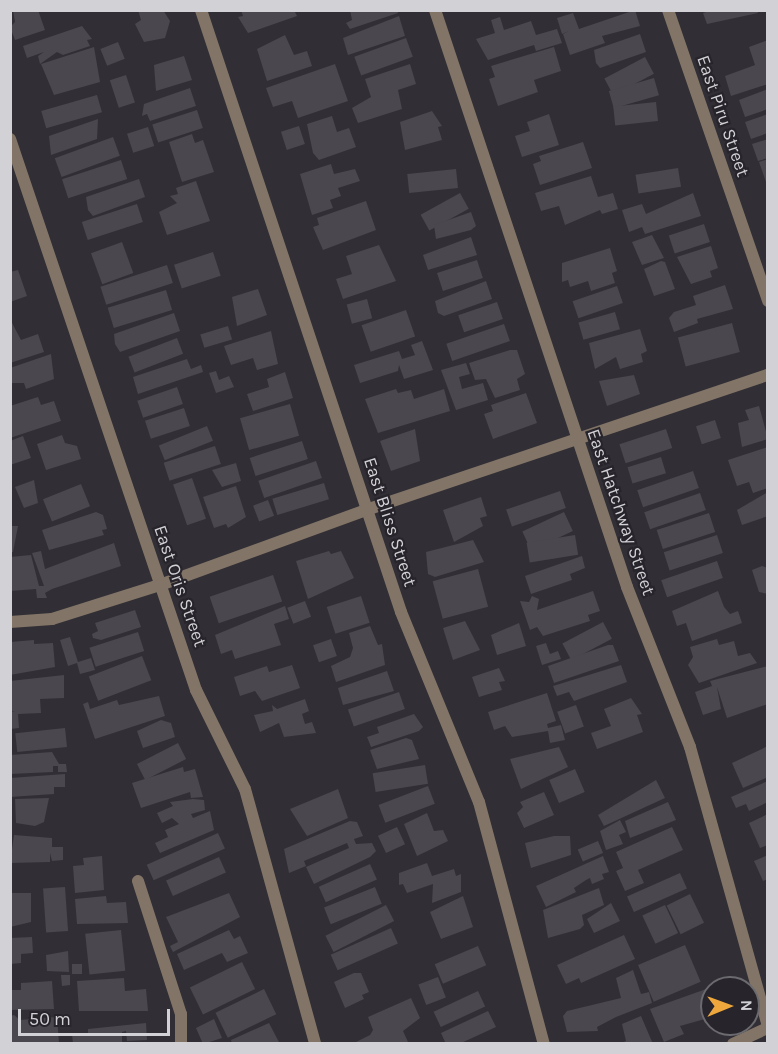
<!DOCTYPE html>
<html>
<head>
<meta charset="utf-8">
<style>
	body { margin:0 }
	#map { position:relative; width:778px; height:1054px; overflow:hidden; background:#312f35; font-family:Karla,sans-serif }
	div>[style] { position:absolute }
	.building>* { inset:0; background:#4a474e; transform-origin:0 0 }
	.minor>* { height:12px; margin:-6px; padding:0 6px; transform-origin:6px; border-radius:6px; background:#827567 }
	span { translate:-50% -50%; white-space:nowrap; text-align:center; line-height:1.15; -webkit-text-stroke:4.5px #27252b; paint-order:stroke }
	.street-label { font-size:18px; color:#d2d1d5 }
	.frame { position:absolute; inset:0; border:12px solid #d2d1d5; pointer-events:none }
	.north { position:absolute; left:700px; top:976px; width:60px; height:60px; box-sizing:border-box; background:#27252b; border:2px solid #6b6a6f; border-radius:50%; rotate:89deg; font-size:16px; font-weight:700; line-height:24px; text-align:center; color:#d2d1d5 }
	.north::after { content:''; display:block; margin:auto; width:21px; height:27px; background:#eea73d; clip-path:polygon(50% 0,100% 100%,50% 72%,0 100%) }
	.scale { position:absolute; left:18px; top:1009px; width:152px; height:27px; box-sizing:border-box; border:3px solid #d2d1d5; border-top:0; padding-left:8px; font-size:18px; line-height:21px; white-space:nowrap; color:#d2d1d5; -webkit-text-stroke:4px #27252b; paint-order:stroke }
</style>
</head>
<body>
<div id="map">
	<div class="building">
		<div style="clip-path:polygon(13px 10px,38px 10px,45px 30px,15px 40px,10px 27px,15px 22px)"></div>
		<div style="clip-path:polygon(138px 10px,163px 10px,170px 21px,165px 38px,144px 42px,135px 24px,141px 20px)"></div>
		<div style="clip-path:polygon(241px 10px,294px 10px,297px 16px,248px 33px,238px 17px,243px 16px)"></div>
		<div style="clip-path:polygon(350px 10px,397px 10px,398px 13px,350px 29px,346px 23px,352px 20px)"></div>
		<div style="clip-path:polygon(635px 10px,640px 26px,602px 36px,605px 43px,570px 55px,563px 34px,569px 31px,562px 34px,557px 18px,573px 13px,579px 29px)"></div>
		<div style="clip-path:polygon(712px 10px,757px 10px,758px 13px,707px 24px,703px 13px)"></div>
		<div style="clip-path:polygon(399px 16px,405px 36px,348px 55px,343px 38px)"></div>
		<div style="clip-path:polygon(500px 17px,504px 30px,531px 21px,536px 35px,557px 29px,562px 43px,536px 51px,534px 45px,488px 60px,476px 39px,495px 33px,491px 20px)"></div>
		<div style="clip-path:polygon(82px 26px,92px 39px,87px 40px,90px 46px,63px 55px,57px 52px,40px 64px,38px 56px,44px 52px,27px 58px,23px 46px)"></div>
		<div style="clip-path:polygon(640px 34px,646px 52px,600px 68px,596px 63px,594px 50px)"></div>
		<div style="clip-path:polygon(285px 35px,294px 55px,307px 51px,312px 66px,267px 81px,257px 49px)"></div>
		<div style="left:406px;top:38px;width:20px;height:55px;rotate:70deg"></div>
		<div style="clip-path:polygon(768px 40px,768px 84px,731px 96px,725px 76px,755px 65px,749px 47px)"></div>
		<div style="left:118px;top:42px;width:18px;height:19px;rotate:68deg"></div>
		<div style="clip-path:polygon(94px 47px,100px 82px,54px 95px,41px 64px)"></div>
		<div style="clip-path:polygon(554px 47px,561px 71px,534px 80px,538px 92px,498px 106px,489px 79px,495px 77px,491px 66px)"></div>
		<div style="clip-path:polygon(184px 56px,192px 80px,156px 91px,154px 65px)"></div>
		<div style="left:645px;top:57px;width:19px;height:46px;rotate:62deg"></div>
		<div style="clip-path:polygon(335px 64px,348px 101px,298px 118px,292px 101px,273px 107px,266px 88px)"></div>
		<div style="clip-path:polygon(410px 64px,416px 84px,398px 90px,402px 109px,358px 123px,352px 108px,371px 97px,365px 79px)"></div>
		<div style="left:126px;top:75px;width:29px;height:17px;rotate:72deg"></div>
		<div style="left:654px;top:78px;width:18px;height:47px;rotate:74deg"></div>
		<div style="clip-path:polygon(190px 88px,196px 106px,150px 121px,147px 114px,142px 116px,144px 104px)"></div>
		<div style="clip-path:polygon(768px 89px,768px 109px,745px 117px,739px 100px)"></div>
		<div style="left:97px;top:95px;width:18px;height:58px;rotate:74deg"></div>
		<div style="left:656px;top:102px;width:19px;height:43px;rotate:84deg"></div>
		<div style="left:197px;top:110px;width:19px;height:47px;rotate:72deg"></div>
		<div style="clip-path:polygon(432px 111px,442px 126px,438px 127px,442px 140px,405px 150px,400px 122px)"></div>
		<div style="clip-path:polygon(549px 114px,559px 145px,522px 157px,515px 136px,530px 131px,527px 122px)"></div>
		<div style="clip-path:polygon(768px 114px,768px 133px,751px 139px,745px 122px)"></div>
		<div style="clip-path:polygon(332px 116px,337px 132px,349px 128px,356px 147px,319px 160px,313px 153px,307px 124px)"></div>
		<div style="clip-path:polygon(98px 119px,97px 139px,51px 155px,49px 136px)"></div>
		<div style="left:299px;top:126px;width:19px;height:19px;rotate:72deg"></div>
		<div style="left:148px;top:127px;width:20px;height:22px;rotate:72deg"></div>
		<div style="clip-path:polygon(192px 134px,195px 143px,203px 140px,214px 172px,182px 182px,169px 142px)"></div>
		<div style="left:113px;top:137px;width:20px;height:62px;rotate:70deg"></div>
		<div style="clip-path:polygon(768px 139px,768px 158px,758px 161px,752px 144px)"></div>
		<div style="clip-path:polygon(583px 142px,592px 168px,540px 185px,533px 164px,541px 161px,539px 156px)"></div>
		<div style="clip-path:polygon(768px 159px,768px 181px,766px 182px,759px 162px)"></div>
		<div style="left:121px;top:160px;width:20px;height:62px;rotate:72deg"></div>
		<div style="clip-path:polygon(331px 164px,334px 174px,355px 169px,360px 181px,338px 188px,341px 196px,330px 200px,333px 208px,312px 215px,300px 174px)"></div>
		<div style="left:678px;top:168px;width:19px;height:43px;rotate:81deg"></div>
		<div style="left:456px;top:169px;width:19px;height:49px;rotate:84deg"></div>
		<div style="clip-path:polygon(591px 176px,598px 197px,613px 193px,618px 209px,602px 214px,600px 210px,565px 225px,559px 206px,541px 211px,535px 193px)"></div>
		<div style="clip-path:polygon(139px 179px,145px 197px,93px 216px,88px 210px,86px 197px)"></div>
		<div style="clip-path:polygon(196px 181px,210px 221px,167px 235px,159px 212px,177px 203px,170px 196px,178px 194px,176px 188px)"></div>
		<div style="left:460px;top:193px;width:18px;height:45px;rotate:61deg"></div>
		<div style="clip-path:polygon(693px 193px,701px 216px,645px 234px,642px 227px,629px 232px,622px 210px,642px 204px,646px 214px)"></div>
		<div style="clip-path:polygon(366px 201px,376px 230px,323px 250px,313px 227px,319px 225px,317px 218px)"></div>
		<div style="left:137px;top:204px;width:19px;height:58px;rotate:72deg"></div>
		<div style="clip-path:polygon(471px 212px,476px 226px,471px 230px,436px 239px,434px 225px)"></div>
		<div style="left:704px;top:224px;width:19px;height:37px;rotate:72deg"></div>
		<div style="clip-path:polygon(652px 235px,664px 258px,642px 265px,632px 242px)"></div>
		<div style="clip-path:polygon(471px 237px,477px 255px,428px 270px,423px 255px)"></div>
		<div style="left:122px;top:242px;width:33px;height:33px;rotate:70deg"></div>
		<div style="clip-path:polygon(379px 245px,396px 281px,343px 299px,336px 279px,352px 274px,346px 256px)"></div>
		<div style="clip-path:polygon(711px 246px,718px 268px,710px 271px,712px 277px,691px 284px,677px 257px)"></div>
		<div style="clip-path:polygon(610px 248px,617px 271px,612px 273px,615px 283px,591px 291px,588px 281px,570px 287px,568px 280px,562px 282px,562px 263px)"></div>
		<div style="left:213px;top:252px;width:25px;height:41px;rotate:72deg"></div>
		<div style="left:477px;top:260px;width:19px;height:42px;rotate:72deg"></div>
		<div style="clip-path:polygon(661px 261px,665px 262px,675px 289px,654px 296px,644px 269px)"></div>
		<div style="left:167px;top:265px;width:19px;height:70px;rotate:72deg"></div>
		<div style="clip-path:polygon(18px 270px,27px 296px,10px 302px,10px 272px)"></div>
		<div style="clip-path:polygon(486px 281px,492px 299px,444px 316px,438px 313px,435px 301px)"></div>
		<div style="clip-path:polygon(725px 285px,733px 309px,697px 319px,698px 323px,674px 332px,669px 318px,674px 312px,696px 305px,693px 296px)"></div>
		<div style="left:617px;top:286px;width:18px;height:47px;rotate:71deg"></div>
		<div style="clip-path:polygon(258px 289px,267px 315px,237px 326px,232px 297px)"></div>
		<div style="left:166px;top:290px;width:21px;height:61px;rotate:73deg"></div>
		<div style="left:367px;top:299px;width:20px;height:21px;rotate:75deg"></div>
		<div style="left:497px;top:302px;width:18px;height:41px;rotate:71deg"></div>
		<div style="left:406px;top:310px;width:28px;height:47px;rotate:71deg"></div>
		<div style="left:615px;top:312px;width:18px;height:38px;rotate:74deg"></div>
		<div style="clip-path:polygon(174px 313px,180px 331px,120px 352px,115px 344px,114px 334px)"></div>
		<div style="clip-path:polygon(10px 319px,21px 340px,38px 334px,44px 352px,10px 363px)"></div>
		<div style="left:732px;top:323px;width:30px;height:56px;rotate:75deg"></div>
		<div style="left:504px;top:324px;width:18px;height:61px;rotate:71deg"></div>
		<div style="left:228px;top:326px;width:14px;height:29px;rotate:73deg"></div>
		<div style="clip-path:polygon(640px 329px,647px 351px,641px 354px,643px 362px,620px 369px,616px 357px,595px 369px,589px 343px)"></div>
		<div style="clip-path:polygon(271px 331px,278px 364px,257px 370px,253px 358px,231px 365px,224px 346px)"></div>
		<div style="left:177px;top:338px;width:17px;height:52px;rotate:69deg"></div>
		<div style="clip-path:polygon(422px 341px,433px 370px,404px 379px,399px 365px,398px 371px,360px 383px,354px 365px,399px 351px,402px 359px,415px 355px,411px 345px)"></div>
		<div style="clip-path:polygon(510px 350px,517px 350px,525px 374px,517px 379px,520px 390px,495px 398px,486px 379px,475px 380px,469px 363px)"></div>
		<div style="clip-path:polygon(51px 354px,54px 379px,26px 389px,24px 383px,10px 383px,10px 368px)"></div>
		<div style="clip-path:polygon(187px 359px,191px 369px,201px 365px,203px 372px,138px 394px,133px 377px)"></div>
		<div style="clip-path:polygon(466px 363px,470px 374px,459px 377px,462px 389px,483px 383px,488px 400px,456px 410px,441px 370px)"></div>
		<div style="clip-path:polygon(216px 371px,219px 380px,229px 376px,234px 387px,216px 393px,209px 373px)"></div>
		<div style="clip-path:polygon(285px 372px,293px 398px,253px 411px,247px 394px,269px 387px,267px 379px)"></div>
		<div style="clip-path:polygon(634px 375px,640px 394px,607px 406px,599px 381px)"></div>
		<div style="left:177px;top:387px;width:18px;height:42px;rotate:71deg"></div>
		<div style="clip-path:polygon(396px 389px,398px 393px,411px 390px,414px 399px,444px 389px,450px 411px,378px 433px,365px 399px)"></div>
		<div style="clip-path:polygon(526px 393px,537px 423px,493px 439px,484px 414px,493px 411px,491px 405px)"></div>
		<div style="clip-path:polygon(38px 397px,41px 405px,54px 401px,61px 421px,10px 438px,10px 406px)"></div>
		<div style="left:290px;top:404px;width:33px;height:52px;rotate:74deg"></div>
		<div style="clip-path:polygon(759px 406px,768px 439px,742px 447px,738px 423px,749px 420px,745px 410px)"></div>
		<div style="left:184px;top:408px;width:19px;height:41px;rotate:72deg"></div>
		<div style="left:715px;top:420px;width:19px;height:20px;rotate:72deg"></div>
		<div style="left:207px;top:426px;width:16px;height:52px;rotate:68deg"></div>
		<div style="clip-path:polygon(415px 429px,420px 461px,391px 471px,380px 441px)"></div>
		<div style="left:666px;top:429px;width:20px;height:49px;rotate:72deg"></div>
		<div style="clip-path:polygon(62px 435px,65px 443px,77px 446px,81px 459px,46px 470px,37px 444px)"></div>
		<div style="clip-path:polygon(23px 436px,31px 458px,10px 465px,10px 441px)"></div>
		<div style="left:302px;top:441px;width:19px;height:55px;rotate:72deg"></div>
		<div style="left:215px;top:446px;width:19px;height:54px;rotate:72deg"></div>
		<div style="clip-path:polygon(768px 447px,768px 488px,753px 493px,749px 482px,737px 486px,728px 460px)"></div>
		<div style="left:661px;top:457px;width:17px;height:35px;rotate:73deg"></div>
		<div style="left:316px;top:461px;width:18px;height:61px;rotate:71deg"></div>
		<div style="clip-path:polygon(236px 463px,241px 481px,222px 487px,212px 470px)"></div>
		<div style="left:693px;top:471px;width:18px;height:59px;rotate:71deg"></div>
		<div style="left:192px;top:478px;width:43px;height:20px;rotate:71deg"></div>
		<div style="clip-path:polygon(34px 480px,38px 503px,24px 508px,15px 487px)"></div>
		<div style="left:324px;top:483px;width:17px;height:54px;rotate:73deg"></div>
		<div style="left:81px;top:484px;width:24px;height:41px;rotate:68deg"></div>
		<div style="clip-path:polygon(236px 486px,246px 517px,228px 528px,226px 524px,214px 528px,203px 497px)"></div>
		<div style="left:560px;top:491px;width:18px;height:57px;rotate:71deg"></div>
		<div style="clip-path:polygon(768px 492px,768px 516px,742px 525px,737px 510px)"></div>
		<div style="left:700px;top:493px;width:18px;height:59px;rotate:71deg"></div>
		<div style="clip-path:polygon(481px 497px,487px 516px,480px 518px,483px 526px,454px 542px,443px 510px)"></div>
		<div style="left:268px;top:500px;width:17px;height:16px;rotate:69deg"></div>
		<div style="clip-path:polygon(96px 512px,103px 515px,107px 529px,102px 530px,104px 535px,49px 550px,42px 530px)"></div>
		<div style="left:564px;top:512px;width:21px;height:46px;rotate:65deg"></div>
		<div style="left:709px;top:513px;width:20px;height:55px;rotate:72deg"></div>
		<div style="clip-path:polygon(10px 526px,18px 526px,13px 552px,10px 552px)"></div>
		<div style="left:575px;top:535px;width:20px;height:49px;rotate:81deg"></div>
		<div style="left:717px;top:535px;width:19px;height:56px;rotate:72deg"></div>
		<div style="clip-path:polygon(473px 540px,484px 562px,435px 577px,428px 574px,426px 552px)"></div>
		<div style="clip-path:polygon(114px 543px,121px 566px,52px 589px,45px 593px,47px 598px,37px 598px,36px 589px,10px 591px,10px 557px,31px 555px,39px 586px,44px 586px,32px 553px,41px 551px,45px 569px)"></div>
		<div style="clip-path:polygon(329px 551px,331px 554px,341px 551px,354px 578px,308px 599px,296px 561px)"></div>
		<div style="clip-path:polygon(582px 556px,585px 568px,570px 574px,572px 580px,531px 594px,525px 576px)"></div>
		<div style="left:717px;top:561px;width:18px;height:59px;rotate:71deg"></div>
		<div style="clip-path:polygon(762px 566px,768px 568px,768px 594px,759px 592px,752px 570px)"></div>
		<div style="left:478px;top:569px;width:39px;height:47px;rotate:75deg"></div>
		<div style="left:273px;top:575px;width:28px;height:67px;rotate:71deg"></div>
		<div style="clip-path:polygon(593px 591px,600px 611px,588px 615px,590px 621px,543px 636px,537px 627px,530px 630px,520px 601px,529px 602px,532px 596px,539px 599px,537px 610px)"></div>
		<div style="clip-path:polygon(718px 591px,724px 607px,730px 614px,738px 611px,742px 623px,692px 641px,686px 623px,677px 626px,672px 611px)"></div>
		<div style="left:361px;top:596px;width:28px;height:36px;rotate:72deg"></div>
		<div style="left:305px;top:601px;width:17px;height:19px;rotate:69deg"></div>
		<div style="clip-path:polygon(285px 606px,289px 619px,274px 624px,281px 645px,235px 659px,232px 650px,221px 654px,215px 635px)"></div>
		<div style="clip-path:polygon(135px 610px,141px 627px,101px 640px,93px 638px,92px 634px,98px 631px,95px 623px)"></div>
		<div style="clip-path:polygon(465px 621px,480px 650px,453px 660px,443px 628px)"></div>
		<div style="left:603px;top:622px;width:19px;height:46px;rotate:62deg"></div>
		<div style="clip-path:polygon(519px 623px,526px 646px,497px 655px,491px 635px)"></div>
		<div style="clip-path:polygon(370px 626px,378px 645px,382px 644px,385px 665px,336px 682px,331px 666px,350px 657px,353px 648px,349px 633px)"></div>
		<div style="left:138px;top:632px;width:20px;height:51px;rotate:72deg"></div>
		<div style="clip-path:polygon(70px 637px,78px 662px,91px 658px,95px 670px,80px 674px,77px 663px,68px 666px,60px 640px)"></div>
		<div style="left:331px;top:639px;width:18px;height:19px;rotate:71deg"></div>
		<div style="clip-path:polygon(717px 639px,719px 645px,734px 641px,738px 656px,750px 653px,757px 663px,699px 683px,688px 665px,693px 657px,690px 647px)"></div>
		<div style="clip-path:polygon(34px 640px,34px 644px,53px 643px,55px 667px,10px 675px,10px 642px)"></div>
		<div style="clip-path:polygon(546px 643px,550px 654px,558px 651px,561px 659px,542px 665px,536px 646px)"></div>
		<div style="clip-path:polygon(608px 645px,613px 645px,619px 661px,554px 683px,548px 666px)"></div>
		<div style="left:142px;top:656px;width:26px;height:57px;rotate:69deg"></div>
		<div style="clip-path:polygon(292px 665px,300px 688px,262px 701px,255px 691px,240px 696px,234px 677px,267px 666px,269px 672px)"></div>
		<div style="clip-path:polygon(621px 665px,627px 682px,574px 701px,569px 692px,557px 696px,553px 686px)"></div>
		<div style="clip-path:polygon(768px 666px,768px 704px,727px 718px,717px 687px,721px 709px,703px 715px,695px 692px,712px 686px,710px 681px)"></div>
		<div style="clip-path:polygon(499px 668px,505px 681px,499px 682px,502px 690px,479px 697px,472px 677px)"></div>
		<div style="clip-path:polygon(387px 671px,394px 691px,343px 705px,338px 688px)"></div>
		<div style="clip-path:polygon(64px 675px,64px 698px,40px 699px,41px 713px,18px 714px,19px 728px,10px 729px,10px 712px,15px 712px,10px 711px,10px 681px)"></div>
		<div style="left:399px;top:692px;width:18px;height:54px;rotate:71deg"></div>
		<div style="clip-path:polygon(547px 693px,556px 721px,547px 724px,548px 728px,561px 725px,565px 740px,550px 743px,548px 731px,512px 737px,505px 726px,494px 730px,488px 712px)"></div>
		<div style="clip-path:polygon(159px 696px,165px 716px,95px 739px,83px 704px,88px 702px,90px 709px,117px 700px,119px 705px)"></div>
		<div style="clip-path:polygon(631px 698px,642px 714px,637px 715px,643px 732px,597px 749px,591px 733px,611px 726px,604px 709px)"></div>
		<div style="clip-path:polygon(305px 699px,309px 711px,302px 714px,305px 724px,312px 722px,316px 733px,284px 737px,279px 723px,260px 732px,254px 715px,273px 711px,272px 705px,277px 709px)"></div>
		<div style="left:576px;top:705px;width:23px;height:20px;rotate:70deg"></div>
		<div style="clip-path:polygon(414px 714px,423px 727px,419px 731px,371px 747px,367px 737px,379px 733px,377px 727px)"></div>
		<div style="clip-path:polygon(161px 720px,171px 723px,175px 737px,143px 748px,137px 731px)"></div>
		<div style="left:65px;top:728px;width:19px;height:50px;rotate:84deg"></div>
		<div style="clip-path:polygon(406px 738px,412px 740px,419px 759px,377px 769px,370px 750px)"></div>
		<div style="left:178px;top:743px;width:18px;height:46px;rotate:63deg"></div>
		<div style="clip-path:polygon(768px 746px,768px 777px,743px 788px,732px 763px)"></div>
		<div style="clip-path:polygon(559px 747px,568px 767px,521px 789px,510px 759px)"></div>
		<div style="clip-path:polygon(52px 752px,59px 764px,66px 764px,67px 772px,58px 772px,58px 766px,53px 766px,53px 772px,10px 774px,10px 755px)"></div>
		<div style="left:425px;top:765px;width:19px;height:53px;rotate:81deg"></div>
		<div style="clip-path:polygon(183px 767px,184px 772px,195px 769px,203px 797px,191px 798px,190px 792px,141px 808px,132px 783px)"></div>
		<div style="left:575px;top:769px;width:25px;height:28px;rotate:67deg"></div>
		<div style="clip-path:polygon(65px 774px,65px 787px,54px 787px,54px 794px,10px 797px,10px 778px)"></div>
		<div style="clip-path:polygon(656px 780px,665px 798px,604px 826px,598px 815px)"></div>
		<div style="clip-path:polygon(768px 781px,768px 802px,749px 811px,746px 804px,736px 808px,731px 797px)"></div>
		<div style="left:428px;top:786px;width:19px;height:53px;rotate:69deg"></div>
		<div style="clip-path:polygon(338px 789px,348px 818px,307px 836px,290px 809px)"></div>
		<div style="clip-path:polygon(544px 792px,554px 815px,524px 828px,517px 813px,523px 807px,520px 802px)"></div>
		<div style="clip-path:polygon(49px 798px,44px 822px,35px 826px,16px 823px,15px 799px)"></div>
		<div style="clip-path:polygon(193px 799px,204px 800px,205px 810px,191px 814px,193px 818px,210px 811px,214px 830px,160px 853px,155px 843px,168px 837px,165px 830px,179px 824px,172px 818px,162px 823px,157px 813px,173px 806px,170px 802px)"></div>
		<div style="clip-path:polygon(668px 802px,676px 820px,630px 838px,625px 821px)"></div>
		<div style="clip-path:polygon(427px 813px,434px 831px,443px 830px,448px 841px,417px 856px,404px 824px)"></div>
		<div style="clip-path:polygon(768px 814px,768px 845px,760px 848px,749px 823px)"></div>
		<div style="clip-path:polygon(620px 820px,626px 832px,619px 835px,623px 844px,606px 850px,600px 831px)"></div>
		<div style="clip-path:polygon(350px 821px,357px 822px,363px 836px,354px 839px,356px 844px,372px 843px,376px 851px,370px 857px,314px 884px,306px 867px,349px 848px,347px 843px,304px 861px,306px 866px,289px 873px,284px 849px)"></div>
		<div style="left:397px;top:827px;width:19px;height:21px;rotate:65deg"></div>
		<div style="clip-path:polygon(672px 827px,683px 850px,638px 870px,644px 883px,625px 891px,616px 871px,623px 868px,616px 852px)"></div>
		<div style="left:218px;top:833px;width:17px;height:78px;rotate:66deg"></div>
		<div style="clip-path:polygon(14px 835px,52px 838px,52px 847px,63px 847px,63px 860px,52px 861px,50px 853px,50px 862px,10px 863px)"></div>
		<div style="clip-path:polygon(554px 836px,570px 836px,571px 855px,531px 868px,525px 843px)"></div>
		<div style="left:598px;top:841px;width:13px;height:22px;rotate:67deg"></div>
		<div style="clip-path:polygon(768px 855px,768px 879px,763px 881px,754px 861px)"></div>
		<div style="clip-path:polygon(102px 856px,104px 890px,75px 893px,73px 866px,84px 865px,83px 858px)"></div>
		<div style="clip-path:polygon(603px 856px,609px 872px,602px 874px,604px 879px,592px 884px,590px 878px,586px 880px,574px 888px,576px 892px,546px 907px,536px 886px)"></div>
		<div style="left:219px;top:857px;width:17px;height:58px;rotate:66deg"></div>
		<div style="clip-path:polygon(427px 863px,432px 876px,454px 869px,456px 876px,461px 874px,461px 892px,432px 903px,433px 884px,407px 893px,403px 884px,399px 885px,399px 873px)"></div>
		<div style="left:370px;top:864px;width:17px;height:56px;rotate:66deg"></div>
		<div style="left:680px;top:873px;width:17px;height:58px;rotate:66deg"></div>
		<div style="left:65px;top:887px;width:44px;height:22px;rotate:86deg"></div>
		<div style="left:375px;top:887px;width:18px;height:55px;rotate:68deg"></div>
		<div style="clip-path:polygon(599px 888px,604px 905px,582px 915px,584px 925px,580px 929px,548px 938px,543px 910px)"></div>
		<div style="clip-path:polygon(10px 893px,31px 893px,31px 922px,10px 927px)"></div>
		<div style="clip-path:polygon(229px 893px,240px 917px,173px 952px,170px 946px,178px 942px,166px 917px)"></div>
		<div style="left:690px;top:894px;width:32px;height:26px;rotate:64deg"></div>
		<div style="clip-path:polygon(106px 896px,107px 903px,126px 902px,128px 923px,77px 924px,75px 899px)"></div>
		<div style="clip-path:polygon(463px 896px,473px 927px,441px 939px,430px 912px)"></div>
		<div style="clip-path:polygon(611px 903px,620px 921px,594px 933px,587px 919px)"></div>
		<div style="left:386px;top:905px;width:18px;height:68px;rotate:63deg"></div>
		<div style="left:665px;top:905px;width:31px;height:25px;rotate:65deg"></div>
		<div style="left:391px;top:928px;width:17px;height:66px;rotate:66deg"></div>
		<div style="left:121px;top:930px;width:41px;height:36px;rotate:84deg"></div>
		<div style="clip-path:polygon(229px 930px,234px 939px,240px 936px,248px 953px,227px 962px,222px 953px,184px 970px,177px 954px)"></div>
		<div style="clip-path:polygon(624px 935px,635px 959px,581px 983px,579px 978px,566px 984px,557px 965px)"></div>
		<div style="clip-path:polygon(32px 937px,33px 953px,21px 954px,21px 963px,10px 964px,10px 938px)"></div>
		<div style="left:685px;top:945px;width:40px;height:51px;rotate:67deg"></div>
		<div style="left:478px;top:946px;width:21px;height:47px;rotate:67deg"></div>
		<div style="clip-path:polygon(68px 951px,69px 972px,47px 971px,46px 955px)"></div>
		<div style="left:242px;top:962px;width:30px;height:58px;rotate:64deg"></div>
		<div style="left:72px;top:964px;width:10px;height:10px"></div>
		<div style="clip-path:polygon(633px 970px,641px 994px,649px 992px,652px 1003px,616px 1017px,597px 1027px,598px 1031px,567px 1032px,563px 1016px,567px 1011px,621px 998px,616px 978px)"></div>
		<div style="clip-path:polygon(354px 973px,361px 973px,369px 992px,362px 995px,364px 999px,345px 1008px,334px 982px)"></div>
		<div style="clip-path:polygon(61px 975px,70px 975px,70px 985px,62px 986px)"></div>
		<div style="left:438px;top:977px;width:22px;height:21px;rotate:69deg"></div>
		<div style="clip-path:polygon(124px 978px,125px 991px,146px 989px,148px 1011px,79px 1011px,77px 981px)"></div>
		<div style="clip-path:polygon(52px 981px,54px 1009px,10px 1010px,10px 990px,21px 990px,21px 983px)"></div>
		<div style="clip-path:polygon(709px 988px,712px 1017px,680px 1026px,684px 1034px,664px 1042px,650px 1009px)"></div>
		<div style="left:264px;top:989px;width:28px;height:54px;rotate:64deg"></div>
		<div style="left:478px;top:991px;width:17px;height:49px;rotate:65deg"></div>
		<div style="clip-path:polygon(411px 998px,420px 1018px,403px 1031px,408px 1042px,352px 1044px,370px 1035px,373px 1030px,368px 1017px)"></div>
		<div style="clip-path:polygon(488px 1011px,496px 1027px,459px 1044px,446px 1044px,441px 1033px)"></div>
		<div style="clip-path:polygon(14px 1015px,20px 1020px,57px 1017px,59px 1043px,12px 1044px,10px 1016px)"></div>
		<div style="clip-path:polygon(641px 1016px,653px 1044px,620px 1044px,626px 1041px,622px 1024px)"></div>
		<div style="clip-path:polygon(214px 1019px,222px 1038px,203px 1044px,196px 1028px)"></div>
		<div style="clip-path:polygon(146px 1023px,147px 1040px,127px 1041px,126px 1031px,122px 1032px,122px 1044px,73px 1044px,72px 1034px,88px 1033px,88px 1029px)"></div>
		<div style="clip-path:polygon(269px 1023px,280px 1044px,232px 1044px,231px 1040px)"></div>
	</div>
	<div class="minor">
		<div style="left:201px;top:10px;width:634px;rotate:71.62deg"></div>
		<div style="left:401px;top:612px;width:205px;rotate:67.7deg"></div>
		<div style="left:479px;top:802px;width:251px;rotate:75deg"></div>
		<div style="left:435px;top:10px;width:608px;rotate:71.59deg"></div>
		<div style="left:627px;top:587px;width:172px;rotate:68.5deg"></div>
		<div style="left:690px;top:747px;width:290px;rotate:74.4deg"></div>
		<div style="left:668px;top:10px;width:308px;rotate:71deg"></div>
		<div style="left:10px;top:139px;width:582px;rotate:71.35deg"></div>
		<div style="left:196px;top:690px;width:110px;rotate:63.7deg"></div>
		<div style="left:245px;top:789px;width:264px;rotate:74.6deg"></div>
		<div style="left:10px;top:622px;width:42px;rotate:-4.1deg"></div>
		<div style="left:52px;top:619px;width:113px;rotate:-17.5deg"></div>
		<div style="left:160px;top:585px;width:219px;rotate:-20deg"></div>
		<div style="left:366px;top:510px;width:424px;rotate:-18.6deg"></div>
		<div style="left:138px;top:881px;width:140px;rotate:72.1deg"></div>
		<div style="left:181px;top:1014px;width:30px;rotate:90deg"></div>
		<div style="left:733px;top:1044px;width:38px;rotate:-25deg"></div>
	</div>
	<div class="street-label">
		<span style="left:723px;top:116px;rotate:71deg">East Piru Street</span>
		<span style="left:621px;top:512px;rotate:71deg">East Hatchway Street</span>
		<span style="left:390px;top:522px;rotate:72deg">East Bliss Street</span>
		<span style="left:180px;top:586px;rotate:71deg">East Oris Street</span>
	</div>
	<div class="frame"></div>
	<div class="north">N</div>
	<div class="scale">50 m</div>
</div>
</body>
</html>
